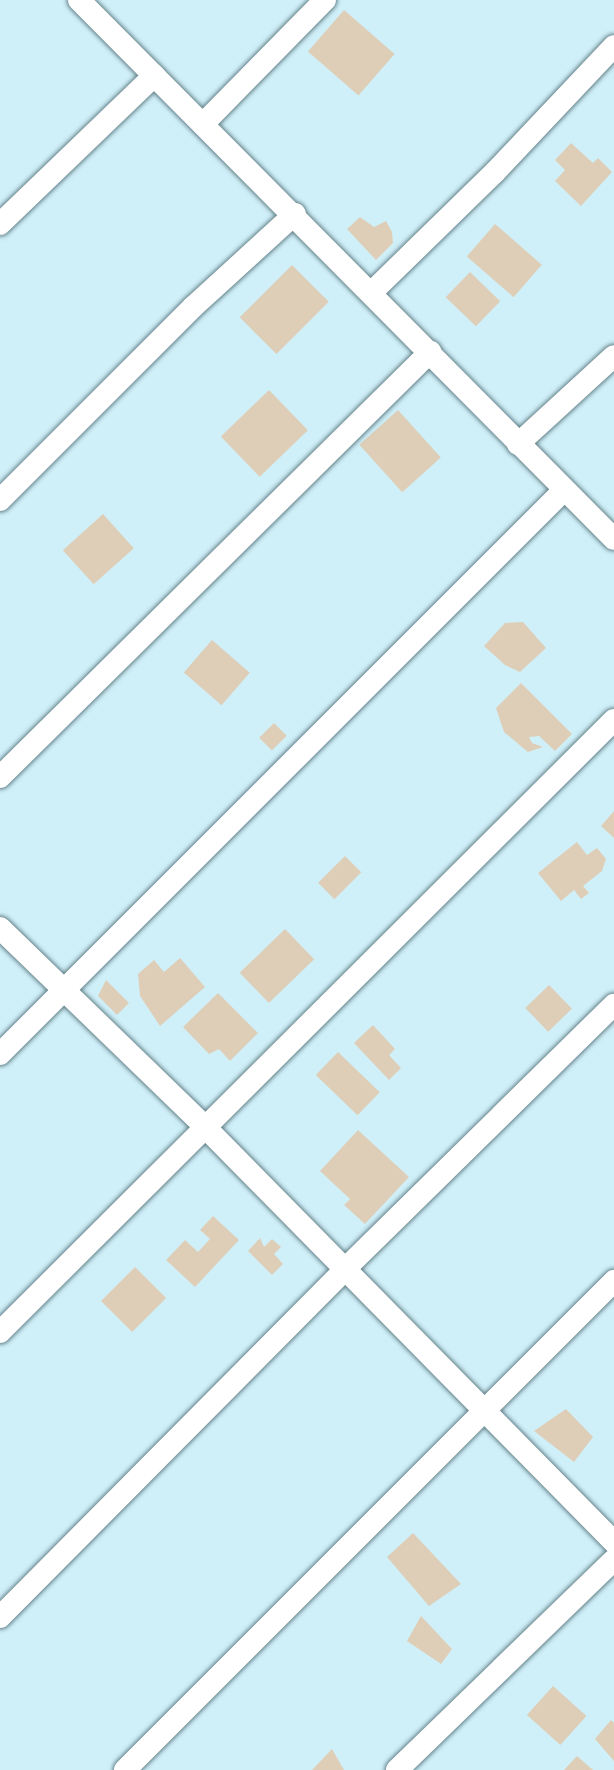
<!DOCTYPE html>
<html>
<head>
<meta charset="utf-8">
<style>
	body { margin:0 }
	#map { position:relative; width:614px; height:1770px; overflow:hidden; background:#d0f0f9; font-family:"DM Sans",sans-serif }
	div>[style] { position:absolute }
	.building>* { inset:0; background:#deceb7; transform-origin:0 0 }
	.roads { filter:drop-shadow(0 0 2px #65828a) drop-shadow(0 0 2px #65828a) }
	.street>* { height:22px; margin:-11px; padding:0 11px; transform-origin:11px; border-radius:11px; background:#fff }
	span { translate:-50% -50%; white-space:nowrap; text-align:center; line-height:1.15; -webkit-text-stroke:5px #fff; paint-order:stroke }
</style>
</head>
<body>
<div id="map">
	<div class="building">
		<div style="left:344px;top:10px;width:67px;height:55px;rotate:41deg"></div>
		<div style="clip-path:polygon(571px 143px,593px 163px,598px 158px,612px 172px,581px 206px,555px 181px,565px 170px,555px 160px)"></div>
		<div style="clip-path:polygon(360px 217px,374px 227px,386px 221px,392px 232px,393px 243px,376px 260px,347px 229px)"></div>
		<div style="left:495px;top:224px;width:62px;height:43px;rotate:41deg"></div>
		<div style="left:292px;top:265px;width:52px;height:74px;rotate:45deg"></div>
		<div style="left:470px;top:272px;width:42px;height:35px;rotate:44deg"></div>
		<div style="left:269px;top:390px;width:56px;height:67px;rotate:46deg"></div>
		<div style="left:398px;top:410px;width:64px;height:52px;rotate:48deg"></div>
		<div style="left:103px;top:514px;width:46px;height:54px;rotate:48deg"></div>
		<div style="clip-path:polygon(523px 622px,546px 648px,520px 672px,505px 665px,484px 646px,505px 623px)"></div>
		<div style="left:212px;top:640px;width:50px;height:43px;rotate:41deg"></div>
		<div style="clip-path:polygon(521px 683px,572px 734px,555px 751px,539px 736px,529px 737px,532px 743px,543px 747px,528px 752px,504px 732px,496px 708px)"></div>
		<div style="left:274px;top:723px;width:18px;height:21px;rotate:45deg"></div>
		<div style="clip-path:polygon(614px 811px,614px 838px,601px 826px)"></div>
		<div style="clip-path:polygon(577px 842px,587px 855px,597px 848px,606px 859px,602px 871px,583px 886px,589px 893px,581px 899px,574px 890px,561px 901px,538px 873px)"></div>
		<div style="left:345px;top:856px;width:23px;height:38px;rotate:45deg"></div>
		<div style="left:285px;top:929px;width:42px;height:63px;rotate:46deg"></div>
		<div style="clip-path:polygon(180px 958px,205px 987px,160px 1026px,140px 996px,138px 974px,154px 960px,164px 972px)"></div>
		<div style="clip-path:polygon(106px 980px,129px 1003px,117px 1015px,98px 996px)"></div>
		<div style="left:549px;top:985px;width:33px;height:33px;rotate:46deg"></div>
		<div style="clip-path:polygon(218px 993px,258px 1033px,230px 1061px,219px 1049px,209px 1054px,183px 1027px)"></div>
		<div style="clip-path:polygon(373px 1025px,395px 1049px,389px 1055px,401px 1068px,389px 1080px,354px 1043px)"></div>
		<div style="left:338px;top:1052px;width:58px;height:32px;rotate:44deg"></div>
		<div style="clip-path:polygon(358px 1130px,409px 1177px,365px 1224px,344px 1205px,350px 1199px,320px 1171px)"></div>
		<div style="clip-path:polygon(213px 1216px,239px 1240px,195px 1287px,166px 1260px,185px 1240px,198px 1252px,210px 1239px,200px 1230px)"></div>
		<div style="clip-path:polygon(260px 1238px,264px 1247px,272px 1239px,281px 1247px,274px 1254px,283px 1264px,272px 1275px,248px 1251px)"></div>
		<div style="left:135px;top:1267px;width:44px;height:48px;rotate:45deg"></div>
		<div style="clip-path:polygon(566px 1409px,593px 1437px,574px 1462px,534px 1431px)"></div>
		<div style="clip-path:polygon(413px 1533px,461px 1584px,429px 1606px,387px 1557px)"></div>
		<div style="clip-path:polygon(421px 1616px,452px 1649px,441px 1664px,407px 1641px)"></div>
		<div style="left:553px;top:1686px;width:45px;height:39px;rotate:42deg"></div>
		<div style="clip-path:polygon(611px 1720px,614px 1723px,614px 1761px,595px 1739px)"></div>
		<div style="clip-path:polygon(332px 1749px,344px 1770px,312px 1770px)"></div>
		<div style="clip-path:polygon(577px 1756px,593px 1770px,564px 1770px)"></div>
	</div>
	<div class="roads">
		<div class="street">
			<div style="left:79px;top:0;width:759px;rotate:45.21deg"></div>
			<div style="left:203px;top:124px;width:174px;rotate:-45.5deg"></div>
			<div style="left:0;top:224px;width:214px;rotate:-43.9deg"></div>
			<div style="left:372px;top:292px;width:172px;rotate:-44.3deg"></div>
			<div style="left:495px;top:172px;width:173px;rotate:-46.6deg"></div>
			<div style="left:518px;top:444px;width:130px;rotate:-42.5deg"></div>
			<div style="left:0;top:500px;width:273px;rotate:-45deg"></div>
			<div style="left:193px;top:307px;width:138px;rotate:-42.4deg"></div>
			<div style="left:0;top:777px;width:605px;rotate:-44.66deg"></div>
			<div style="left:0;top:928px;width:284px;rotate:44.1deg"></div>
			<div style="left:204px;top:1126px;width:584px;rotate:45.42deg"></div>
			<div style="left:0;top:1054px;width:798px;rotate:-45deg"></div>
			<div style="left:0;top:1332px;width:867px;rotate:-44.91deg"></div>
			<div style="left:0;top:1617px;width:490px;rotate:-45.2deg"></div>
			<div style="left:345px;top:1269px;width:377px;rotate:-44.5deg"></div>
			<div style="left:125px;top:1770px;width:692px;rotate:-45deg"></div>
			<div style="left:397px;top:1770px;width:302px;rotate:-44.1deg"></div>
		</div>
	</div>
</div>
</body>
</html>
